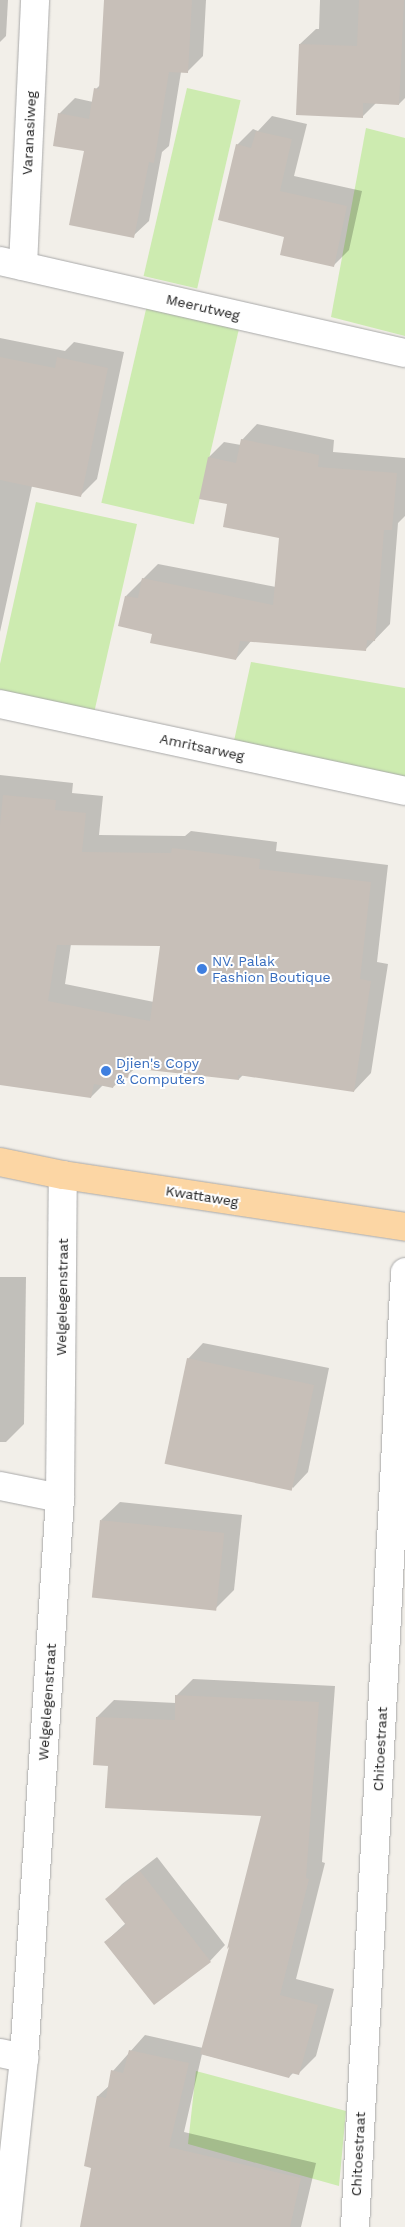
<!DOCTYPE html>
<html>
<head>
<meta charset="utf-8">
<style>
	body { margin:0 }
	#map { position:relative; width:405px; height:2227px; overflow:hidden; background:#f2efe9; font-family:"Work Sans",sans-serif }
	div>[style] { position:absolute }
	.grass>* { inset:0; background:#cdebb0; transform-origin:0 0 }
	.shadow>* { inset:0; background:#0003 }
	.building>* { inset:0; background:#c7bfb8; transform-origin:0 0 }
	.roads { filter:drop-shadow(0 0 1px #a9a9a9) drop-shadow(0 0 1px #a9a9a9) }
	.minor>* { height:28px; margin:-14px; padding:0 14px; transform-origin:14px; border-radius:14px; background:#fff }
	.major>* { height:28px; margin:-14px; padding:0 14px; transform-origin:14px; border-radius:14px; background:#fcd6a4 }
	.dots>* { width:14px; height:14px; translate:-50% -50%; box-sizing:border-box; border:2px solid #fff; border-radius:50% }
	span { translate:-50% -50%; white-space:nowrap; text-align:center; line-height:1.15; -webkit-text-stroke:4px #fff; paint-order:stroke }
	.street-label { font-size:14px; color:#222 }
	.shop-label { font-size:14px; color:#366cbe }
	.left { translate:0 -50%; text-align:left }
</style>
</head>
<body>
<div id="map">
	<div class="grass">
		<div style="left:187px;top:88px;width:55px;height:193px;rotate:13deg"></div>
		<div style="clip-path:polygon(366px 128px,405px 138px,405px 336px,331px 317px)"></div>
		<div style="left:147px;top:305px;width:95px;height:203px;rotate:13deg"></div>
		<div style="clip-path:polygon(36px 502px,137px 524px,94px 713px,0 692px,0 664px)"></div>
		<div style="clip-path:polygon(251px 662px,405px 688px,405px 779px,234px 741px)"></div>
		<div style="clip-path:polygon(196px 2071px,346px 2111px,339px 2186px,188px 2144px)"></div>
	</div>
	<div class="shadow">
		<div style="clip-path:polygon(0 0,8px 0,6px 36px,0 42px)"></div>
		<div style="clip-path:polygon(105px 0,206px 0,203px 56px,187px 72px,181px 72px,169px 146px,162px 152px,149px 221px,133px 236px,85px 150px,59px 114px,75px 98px,93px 102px,96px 89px,101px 84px)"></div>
		<div style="clip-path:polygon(320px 0,405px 0,405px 98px,399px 104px,376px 103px,362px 117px,300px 44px,316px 29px,319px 29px)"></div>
		<div style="clip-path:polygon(272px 116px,307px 124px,294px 176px,362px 191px,349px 250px,333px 266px,285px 236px,237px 145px,253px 129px,258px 131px)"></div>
		<div style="clip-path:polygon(0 338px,65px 351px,74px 342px,124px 352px,97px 479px,81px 495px,32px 486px,0 632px)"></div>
		<div style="clip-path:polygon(257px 424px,334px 440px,333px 452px,405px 458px,405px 516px,398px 523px,390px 624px,365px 650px,251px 641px,236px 659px,154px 633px,126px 596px,158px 564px,276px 587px,280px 537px,229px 503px,209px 457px,224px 442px,241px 445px,242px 440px)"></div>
		<div style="clip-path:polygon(evenodd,0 775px,73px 783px,72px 793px,103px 796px,99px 835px,185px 836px,191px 831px,277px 842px,276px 851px,388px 865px,377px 962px,388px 964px,371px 1073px,354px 1091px,243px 1075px,239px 1079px,137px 1067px,113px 1087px,103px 1085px,91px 1097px,0 1084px,0 775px,71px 944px,161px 945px,154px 1002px,65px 984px,71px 944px)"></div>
		<div style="clip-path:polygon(0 1277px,26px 1277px,24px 1424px,6px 1442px,0 1442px)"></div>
		<div style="clip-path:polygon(203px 1343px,329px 1368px,308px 1472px,293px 1488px,188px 1359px)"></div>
		<div style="clip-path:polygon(120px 1502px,242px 1515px,234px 1590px,215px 1609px,101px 1520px)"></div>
		<div style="clip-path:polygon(193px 1679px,335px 1686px,322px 1862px,325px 1863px,296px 1979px,334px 1989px,316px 2056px,299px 2073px,294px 2072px,289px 2077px,202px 2054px,184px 2132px,316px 2163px,301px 2227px,81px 2227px,92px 2167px,98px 2096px,110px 2085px,113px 2071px,145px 2035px,203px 2048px,232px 1944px,263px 1815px,109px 1765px,97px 1717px,114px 1700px,176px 1703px,177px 1695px)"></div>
		<div style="clip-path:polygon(157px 1857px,225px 1945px,210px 1961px,154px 2004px,105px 1942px,126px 1923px,107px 1899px,122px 1884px)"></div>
	</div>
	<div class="building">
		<div style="clip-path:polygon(104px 0,192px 0,188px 73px,169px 72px,154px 163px,149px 162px,134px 238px,69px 225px,84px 151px,53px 146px,58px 113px,89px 119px,94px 88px,99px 89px)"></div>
		<div style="clip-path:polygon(359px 0,404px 0,399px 105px,363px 103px,363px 118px,296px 115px,299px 44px,357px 46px)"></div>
		<div style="clip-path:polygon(256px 131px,292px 139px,280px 191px,347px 206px,334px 267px,280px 255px,284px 237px,218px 220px,236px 144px,251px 148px)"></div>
		<div style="clip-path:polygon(0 357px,55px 368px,57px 357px,108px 368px,81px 497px,0 480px)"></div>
		<div style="clip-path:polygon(241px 439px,319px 455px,318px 467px,397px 473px,392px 530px,384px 530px,375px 641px,367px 640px,366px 651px,240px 641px,236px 660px,150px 643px,152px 634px,118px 626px,125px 596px,138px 598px,142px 578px,273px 605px,279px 538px,223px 527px,227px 504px,199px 499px,208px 457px,236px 463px)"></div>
		<div style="clip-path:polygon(evenodd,3px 795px,56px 800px,55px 810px,86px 813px,82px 852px,171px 853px,172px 848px,260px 859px,259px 869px,371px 882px,360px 979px,371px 981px,354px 1092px,238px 1075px,239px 1080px,130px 1068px,128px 1078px,116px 1076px,113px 1088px,94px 1084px,91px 1098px,0 1085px,0 825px,3px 795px,57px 945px,160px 946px,150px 1021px,48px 1001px,57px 945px)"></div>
		<div style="left:187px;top:1358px;width:130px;height:108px;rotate:12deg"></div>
		<div style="left:100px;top:1520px;width:125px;height:78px;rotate:6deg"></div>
		<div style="clip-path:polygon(175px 1695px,319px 1702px,306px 1878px,309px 1879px,280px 1995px,318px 2005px,299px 2075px,291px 2073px,289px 2078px,200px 2054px,229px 1947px,227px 1949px,261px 1816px,105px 1808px,108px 1766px,93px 1765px,96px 1717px,175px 1720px)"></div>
		<div style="clip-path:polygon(140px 1871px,211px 1962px,154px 2005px,104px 1942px,126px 1925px,105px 1899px)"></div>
		<div style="clip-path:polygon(129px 2050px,189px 2063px,169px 2147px,301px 2178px,290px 2227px,80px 2227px,91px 2168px,84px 2166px,97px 2096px,106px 2098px,111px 2070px,123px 2073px)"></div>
	</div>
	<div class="roads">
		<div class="minor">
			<div style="left:0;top:261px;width:415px;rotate:12.8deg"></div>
			<div style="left:23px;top:266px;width:266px;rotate:-87.4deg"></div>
			<div style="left:0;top:704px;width:414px;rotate:12.1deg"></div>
			<div style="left:0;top:1486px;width:61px;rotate:11.3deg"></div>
			<div style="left:0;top:2053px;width:25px;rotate:12deg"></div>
			<div style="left:6px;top:2227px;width:170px;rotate:-83.9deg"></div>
			<div style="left:24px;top:2058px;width:561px;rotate:-86.32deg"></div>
			<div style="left:60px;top:1498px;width:323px;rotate:-89.5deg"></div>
			<div style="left:355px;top:2227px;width:956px;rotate:-87deg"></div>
		</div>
		<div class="major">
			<div style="left:0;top:1162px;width:64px;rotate:11.7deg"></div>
			<div style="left:63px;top:1175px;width:346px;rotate:8.6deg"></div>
		</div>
	</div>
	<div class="dots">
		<div style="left:202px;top:969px;background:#3f7fe0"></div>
		<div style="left:106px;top:1071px;background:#3f7fe0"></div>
	</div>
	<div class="street-label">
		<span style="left:29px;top:133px;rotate:-87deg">Varanasiweg</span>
		<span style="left:203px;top:307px;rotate:13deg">Meerutweg</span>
		<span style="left:202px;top:747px;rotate:12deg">Amritsarweg</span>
		<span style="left:202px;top:1196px;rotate:9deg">Kwattaweg</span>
		<span style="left:62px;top:1297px;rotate:-89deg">Welgelegenstraat</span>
		<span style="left:47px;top:1702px;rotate:-86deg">Welgelegenstraat</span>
		<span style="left:380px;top:1749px;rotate:-87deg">Chitoestraat</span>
		<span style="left:358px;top:2154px;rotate:-87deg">Chitoestraat</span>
	</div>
	<div class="shop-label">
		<span class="left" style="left:212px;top:969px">NV. Palak<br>Fashion Boutique</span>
		<span class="left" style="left:116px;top:1071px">Djien's Copy<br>&amp; Computers</span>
	</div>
</div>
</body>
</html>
